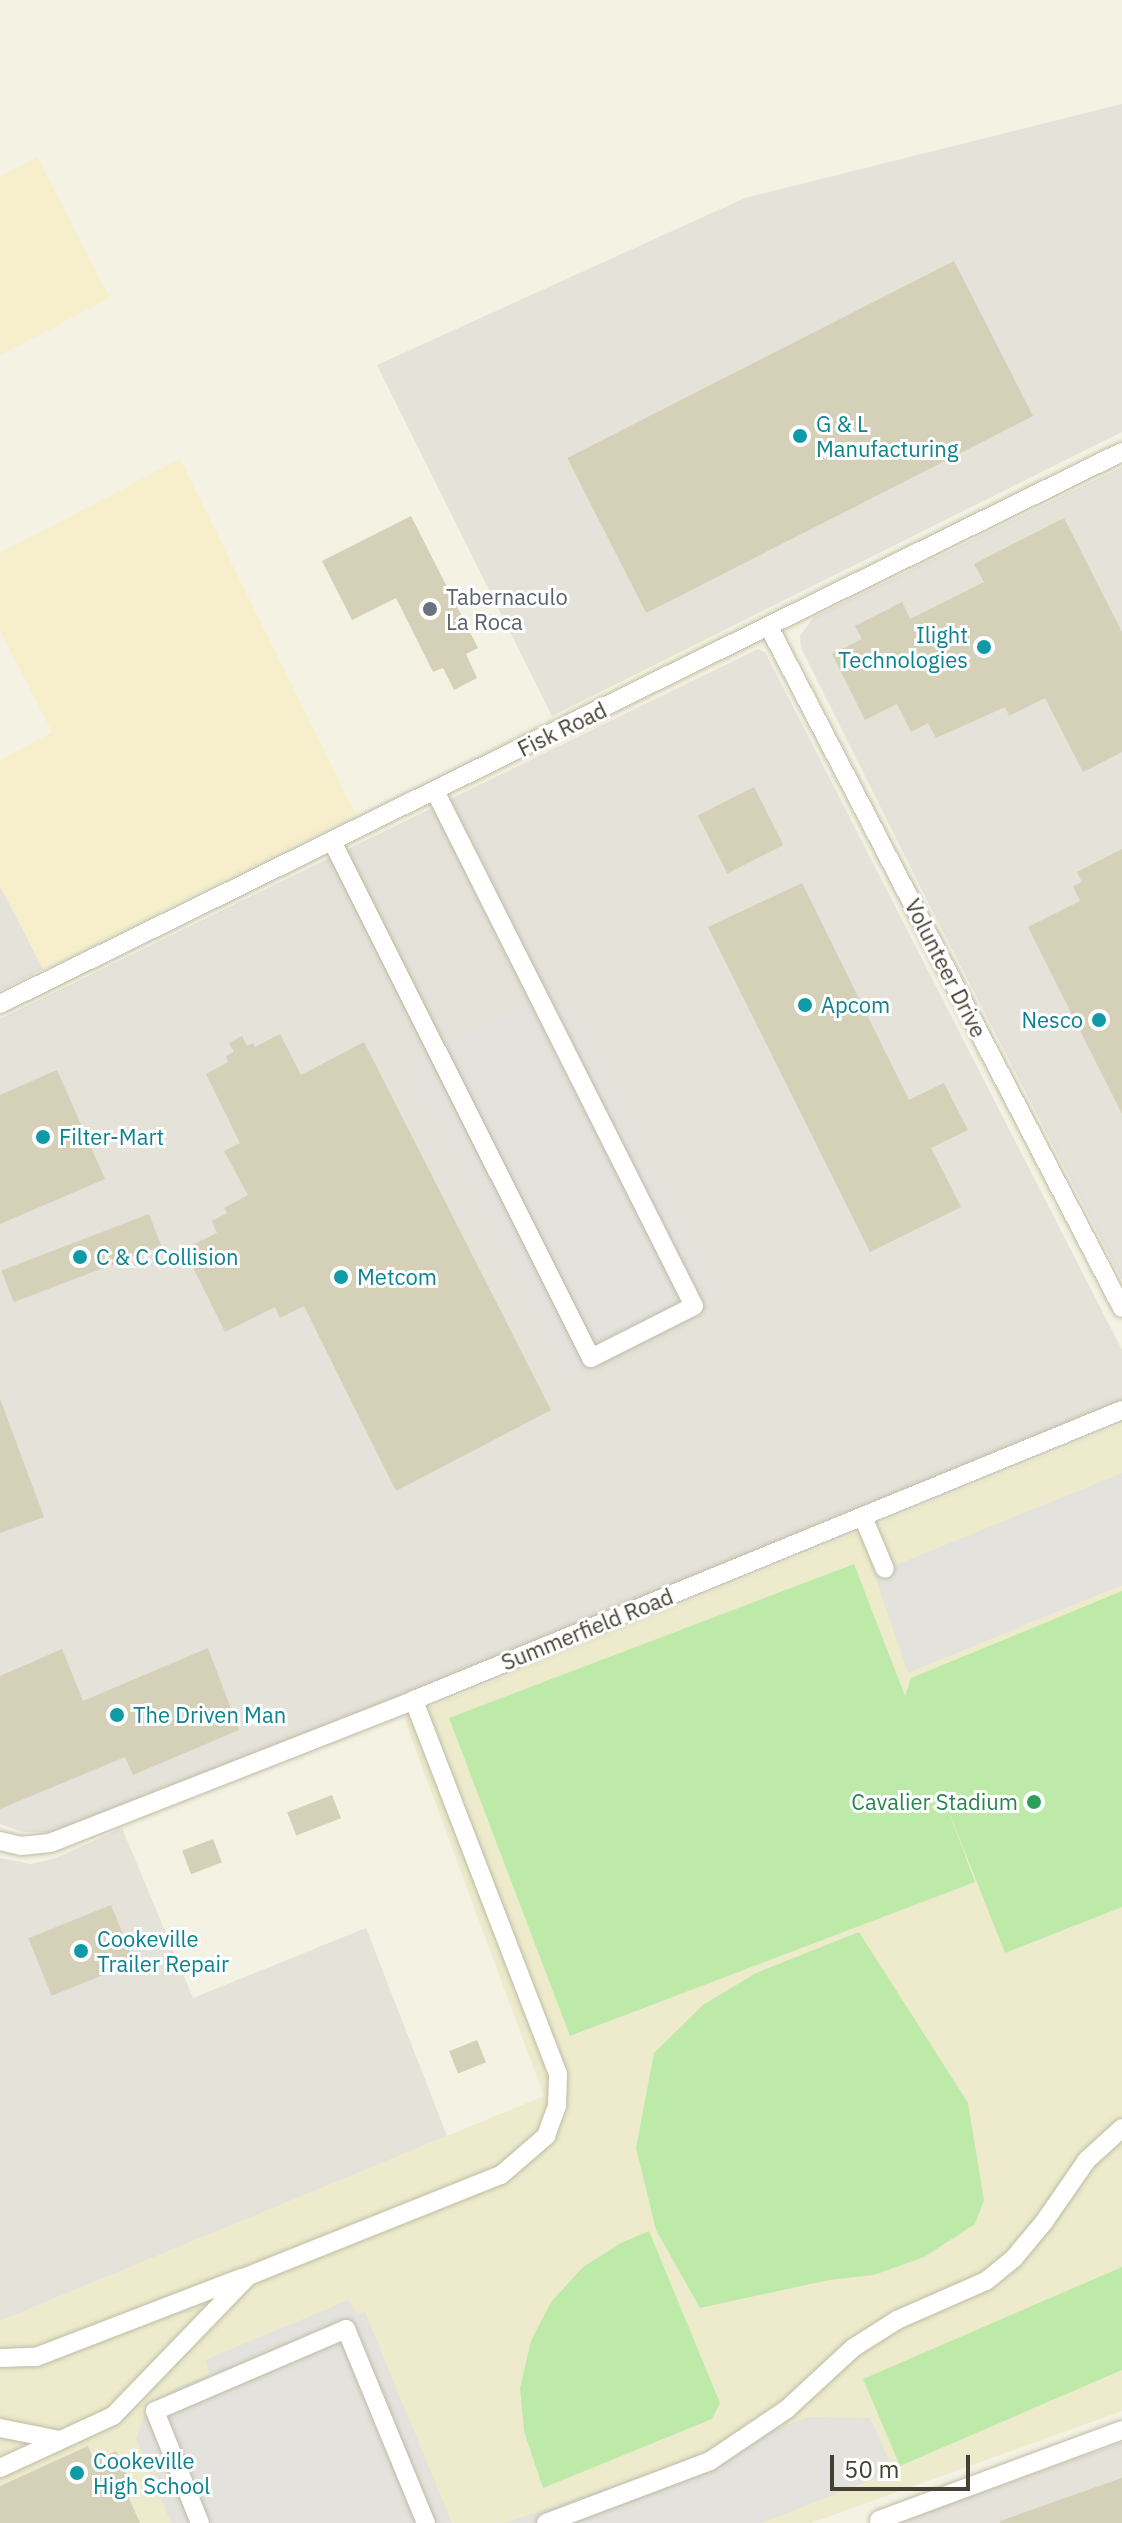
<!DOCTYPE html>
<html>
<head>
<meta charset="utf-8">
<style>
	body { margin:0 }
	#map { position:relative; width:1122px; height:2523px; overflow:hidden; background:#f3f2e3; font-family:"IBM Plex Sans",sans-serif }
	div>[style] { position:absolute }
	.commercial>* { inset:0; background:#f7eecc }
	.industrial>* { inset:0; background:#e4e2d9 }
	.education>* { inset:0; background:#edebcc }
	.green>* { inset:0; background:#beeaa9 }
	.parking>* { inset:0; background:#e3e2dc; transform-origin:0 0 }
	.building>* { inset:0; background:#d5d0b8; transform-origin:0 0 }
	.roads { filter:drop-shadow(0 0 2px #bebca5) drop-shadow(0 0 2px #bebca5) }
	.minor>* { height:18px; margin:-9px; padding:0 9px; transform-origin:9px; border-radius:9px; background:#fff }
	.dots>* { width:22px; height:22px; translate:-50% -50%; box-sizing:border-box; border:4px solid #fff; border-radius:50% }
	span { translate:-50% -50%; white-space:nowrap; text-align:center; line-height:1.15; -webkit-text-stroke:6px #fff; paint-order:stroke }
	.culture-label { font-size:22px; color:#0d838f }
	.left { translate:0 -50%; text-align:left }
	.right { translate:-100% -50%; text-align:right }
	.worship-label { font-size:22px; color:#5b616d }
	.street-label { font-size:22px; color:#454233 }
	.leisure-label { font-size:22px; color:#27864d }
	.scale { position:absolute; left:830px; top:2455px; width:140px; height:36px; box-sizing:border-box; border:4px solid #454233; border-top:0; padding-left:10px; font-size:24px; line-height:28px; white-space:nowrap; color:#454233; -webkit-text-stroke:6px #fff; paint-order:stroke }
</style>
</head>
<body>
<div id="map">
	<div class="commercial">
		<div style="clip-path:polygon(37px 157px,110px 298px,0 355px,0 177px)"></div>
		<div style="clip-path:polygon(180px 459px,356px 815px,43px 969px,0 886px,0 760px,52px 732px,0 630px,0 553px)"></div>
	</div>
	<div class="industrial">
		<div style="clip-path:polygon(1122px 104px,1122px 432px,552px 716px,377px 365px,745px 198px)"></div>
		<div style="clip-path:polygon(1122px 467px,1122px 1280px,929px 904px,801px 648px,800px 636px,814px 617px)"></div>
		<div style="clip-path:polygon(758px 649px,765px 652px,1122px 1350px,1122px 1403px,63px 1832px,23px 1832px,0 1824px,0 1019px)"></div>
		<div style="clip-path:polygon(0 886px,43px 969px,0 990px)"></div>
		<div style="clip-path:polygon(122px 1828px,193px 1998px,366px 1928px,447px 2136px,0 2321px,0 1858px,31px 1864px,56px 1858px)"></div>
		<div style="clip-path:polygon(1122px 2442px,1122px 2523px,896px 2523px)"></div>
	</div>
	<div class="education">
		<div style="clip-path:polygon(1122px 1424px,1122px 2411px,811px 2523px,0 2523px,0 2321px,544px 2096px,404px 1718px)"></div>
	</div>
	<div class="green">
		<div style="clip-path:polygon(854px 1564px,905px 1696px,911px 1678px,1122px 1591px,1122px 1907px,1005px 1953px,946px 1804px,975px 1882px,570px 2036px,449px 1718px)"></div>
		<div style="clip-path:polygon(859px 1932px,968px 2103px,984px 2200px,975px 2224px,924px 2257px,874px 2275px,829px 2280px,700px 2308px,656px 2230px,636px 2148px,654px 2053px,703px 2005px,756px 1973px)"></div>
		<div style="clip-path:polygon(649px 2231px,720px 2403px,712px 2419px,543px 2488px,524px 2431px,520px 2388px,531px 2341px,551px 2302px,583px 2267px,621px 2243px)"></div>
		<div style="clip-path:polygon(1122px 2267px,1122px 2370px,900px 2466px,863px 2379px)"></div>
	</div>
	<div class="parking">
		<div style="left:560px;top:986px;width:353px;height:170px;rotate:63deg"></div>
		<div style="clip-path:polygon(1122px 1473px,1122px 1585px,908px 1673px,874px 1574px)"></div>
		<div style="clip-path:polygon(349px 2300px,357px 2314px,365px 2312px,452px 2523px,171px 2523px,136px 2438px,148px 2406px,174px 2389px,210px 2374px,205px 2360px)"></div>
		<div style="clip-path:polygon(810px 2417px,870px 2418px,894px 2471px,762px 2523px,506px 2523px)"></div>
	</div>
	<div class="building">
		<div style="left:954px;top:261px;width:174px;height:434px;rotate:63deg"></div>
		<div style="clip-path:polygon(411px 516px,478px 648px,466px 654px,477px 678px,454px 690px,443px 668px,433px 672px,396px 598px,352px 620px,322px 561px)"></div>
		<div style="clip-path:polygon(1064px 518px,1122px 632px,1122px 752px,1083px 772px,1045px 698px,1009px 716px,1005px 707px,936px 738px,928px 723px,911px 732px,897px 704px,865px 720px,832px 654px,862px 639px,855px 626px,902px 602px,910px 619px,984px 582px,974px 564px)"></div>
		<div style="left:754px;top:787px;width:65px;height:63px;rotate:63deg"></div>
		<div style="clip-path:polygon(1122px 849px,1122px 1114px,1028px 927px,1080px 901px,1073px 886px,1082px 882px,1077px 872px)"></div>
		<div style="clip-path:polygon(802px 883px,909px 1100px,944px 1083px,968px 1130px,931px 1148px,961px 1207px,870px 1252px,708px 927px)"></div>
		<div style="clip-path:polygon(280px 1034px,301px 1075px,364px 1042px,551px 1410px,396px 1491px,304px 1306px,280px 1318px,275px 1307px,225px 1332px,184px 1249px,217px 1233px,212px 1221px,227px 1213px,224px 1208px,248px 1195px,224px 1151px,240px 1143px,206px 1074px,228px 1062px,226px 1056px,234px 1052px,229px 1043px,242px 1036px,247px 1046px,253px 1043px,255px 1047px)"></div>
		<div style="clip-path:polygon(57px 1070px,105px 1179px,0 1224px,0 1095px)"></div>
		<div style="left:149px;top:1214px;width:34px;height:158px;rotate:69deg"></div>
		<div style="clip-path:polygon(0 1399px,44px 1517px,0 1533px)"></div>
		<div style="clip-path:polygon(208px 1648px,239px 1730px,133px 1775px,125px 1757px,0 1809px,0 1676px,62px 1649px,83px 1701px)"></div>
		<div style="left:332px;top:1795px;width:25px;height:48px;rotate:69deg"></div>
		<div style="left:213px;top:1839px;width:25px;height:33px;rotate:69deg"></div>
		<div style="left:111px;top:1905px;width:62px;height:89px;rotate:68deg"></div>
		<div style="left:477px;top:2040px;width:24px;height:30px;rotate:68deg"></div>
		<div style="clip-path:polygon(88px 2446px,94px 2461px,116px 2451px,135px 2493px,128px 2496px,140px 2523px,0 2523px,0 2486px)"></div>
		<div style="clip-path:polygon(1122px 2478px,1122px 2523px,1000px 2523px,1000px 2521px)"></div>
	</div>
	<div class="roads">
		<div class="minor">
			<div style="left:769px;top:627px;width:767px;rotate:62.6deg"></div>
			<div style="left:332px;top:841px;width:578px;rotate:63.39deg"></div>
			<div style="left:591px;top:1358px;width:115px;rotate:-26.8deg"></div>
			<div style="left:694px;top:1306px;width:576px;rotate:-116.7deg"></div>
			<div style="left:0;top:1004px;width:1250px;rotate:-26.2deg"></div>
			<div style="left:863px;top:1517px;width:56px;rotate:67.1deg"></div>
			<div style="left:0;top:1841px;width:22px;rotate:13deg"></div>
			<div style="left:21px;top:1846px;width:29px;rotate:-6deg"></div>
			<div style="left:50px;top:1843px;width:391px;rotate:-21.4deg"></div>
			<div style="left:414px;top:1700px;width:765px;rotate:-22.27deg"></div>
			<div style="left:0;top:2358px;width:36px;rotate:-2deg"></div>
			<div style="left:36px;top:2357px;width:220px;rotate:-21.1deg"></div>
			<div style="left:0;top:2428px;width:61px;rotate:11.3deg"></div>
			<div style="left:0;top:2468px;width:124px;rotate:-24.7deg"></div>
			<div style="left:113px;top:2416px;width:194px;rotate:-46deg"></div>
			<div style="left:248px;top:2276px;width:272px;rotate:-21.8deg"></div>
			<div style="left:501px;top:2175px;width:60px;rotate:-40.9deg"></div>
			<div style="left:546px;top:2136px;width:33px;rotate:-70deg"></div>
			<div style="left:557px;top:2105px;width:31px;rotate:-88deg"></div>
			<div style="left:558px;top:2074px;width:401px;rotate:-111.1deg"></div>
			<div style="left:879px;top:2520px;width:259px;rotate:-20.3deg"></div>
			<div style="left:200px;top:2523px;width:121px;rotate:-111.9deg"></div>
			<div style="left:155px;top:2411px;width:208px;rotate:-23.2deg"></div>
			<div style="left:346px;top:2329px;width:210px;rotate:67.6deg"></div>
			<div style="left:546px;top:2523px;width:175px;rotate:-20.7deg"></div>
			<div style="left:710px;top:2461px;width:93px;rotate:-34deg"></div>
			<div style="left:787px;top:2409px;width:90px;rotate:-42.7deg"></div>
			<div style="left:853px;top:2348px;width:52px;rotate:-32.5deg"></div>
			<div style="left:897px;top:2320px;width:97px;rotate:-23.7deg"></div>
			<div style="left:986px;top:2281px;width:36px;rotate:-39deg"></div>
			<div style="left:1014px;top:2258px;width:47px;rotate:-50.2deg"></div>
			<div style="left:1044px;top:2222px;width:75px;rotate:-55.3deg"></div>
			<div style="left:1087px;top:2160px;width:47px;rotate:-42.4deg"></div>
		</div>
	</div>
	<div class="dots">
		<div style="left:800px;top:436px;background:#0f9aa8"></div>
		<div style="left:430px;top:609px;background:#6b7280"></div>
		<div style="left:984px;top:647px;background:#0f9aa8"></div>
		<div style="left:805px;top:1005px;background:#0f9aa8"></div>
		<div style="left:1099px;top:1020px;background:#0f9aa8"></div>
		<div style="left:43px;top:1137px;background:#0f9aa8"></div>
		<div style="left:80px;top:1257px;background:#0f9aa8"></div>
		<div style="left:341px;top:1277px;background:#0f9aa8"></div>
		<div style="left:117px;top:1715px;background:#0f9aa8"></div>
		<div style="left:1034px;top:1802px;background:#2e9e5b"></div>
		<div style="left:81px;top:1951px;background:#0f9aa8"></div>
		<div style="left:77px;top:2473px;background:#0f9aa8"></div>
	</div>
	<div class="culture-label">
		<span class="left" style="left:816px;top:436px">G &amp; L<br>Manufacturing</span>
		<span class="right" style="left:968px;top:647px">Ilight<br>Technologies</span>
		<span class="left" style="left:821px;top:1005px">Apcom</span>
		<span class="right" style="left:1083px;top:1020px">Nesco</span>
		<span class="left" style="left:59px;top:1137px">Filter-Mart</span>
		<span class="left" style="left:96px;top:1257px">C &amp; C Collision</span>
		<span class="left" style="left:357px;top:1277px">Metcom</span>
		<span class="left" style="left:133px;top:1715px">The Driven Man</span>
		<span class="left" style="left:97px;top:1951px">Cookeville<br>Trailer Repair</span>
		<span class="left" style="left:93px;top:2473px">Cookeville<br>High School</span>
	</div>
	<div class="worship-label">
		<span class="left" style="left:446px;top:609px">Tabernaculo<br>La Roca</span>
	</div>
	<div class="street-label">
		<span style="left:562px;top:729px;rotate:-26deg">Fisk Road</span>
		<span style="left:946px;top:968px;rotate:63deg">Volunteer Drive</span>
		<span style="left:587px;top:1629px;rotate:-22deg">Summerfield Road</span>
	</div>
	<div class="leisure-label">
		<span class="right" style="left:1018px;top:1802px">Cavalier Stadium</span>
	</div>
	<div class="scale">50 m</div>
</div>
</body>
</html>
